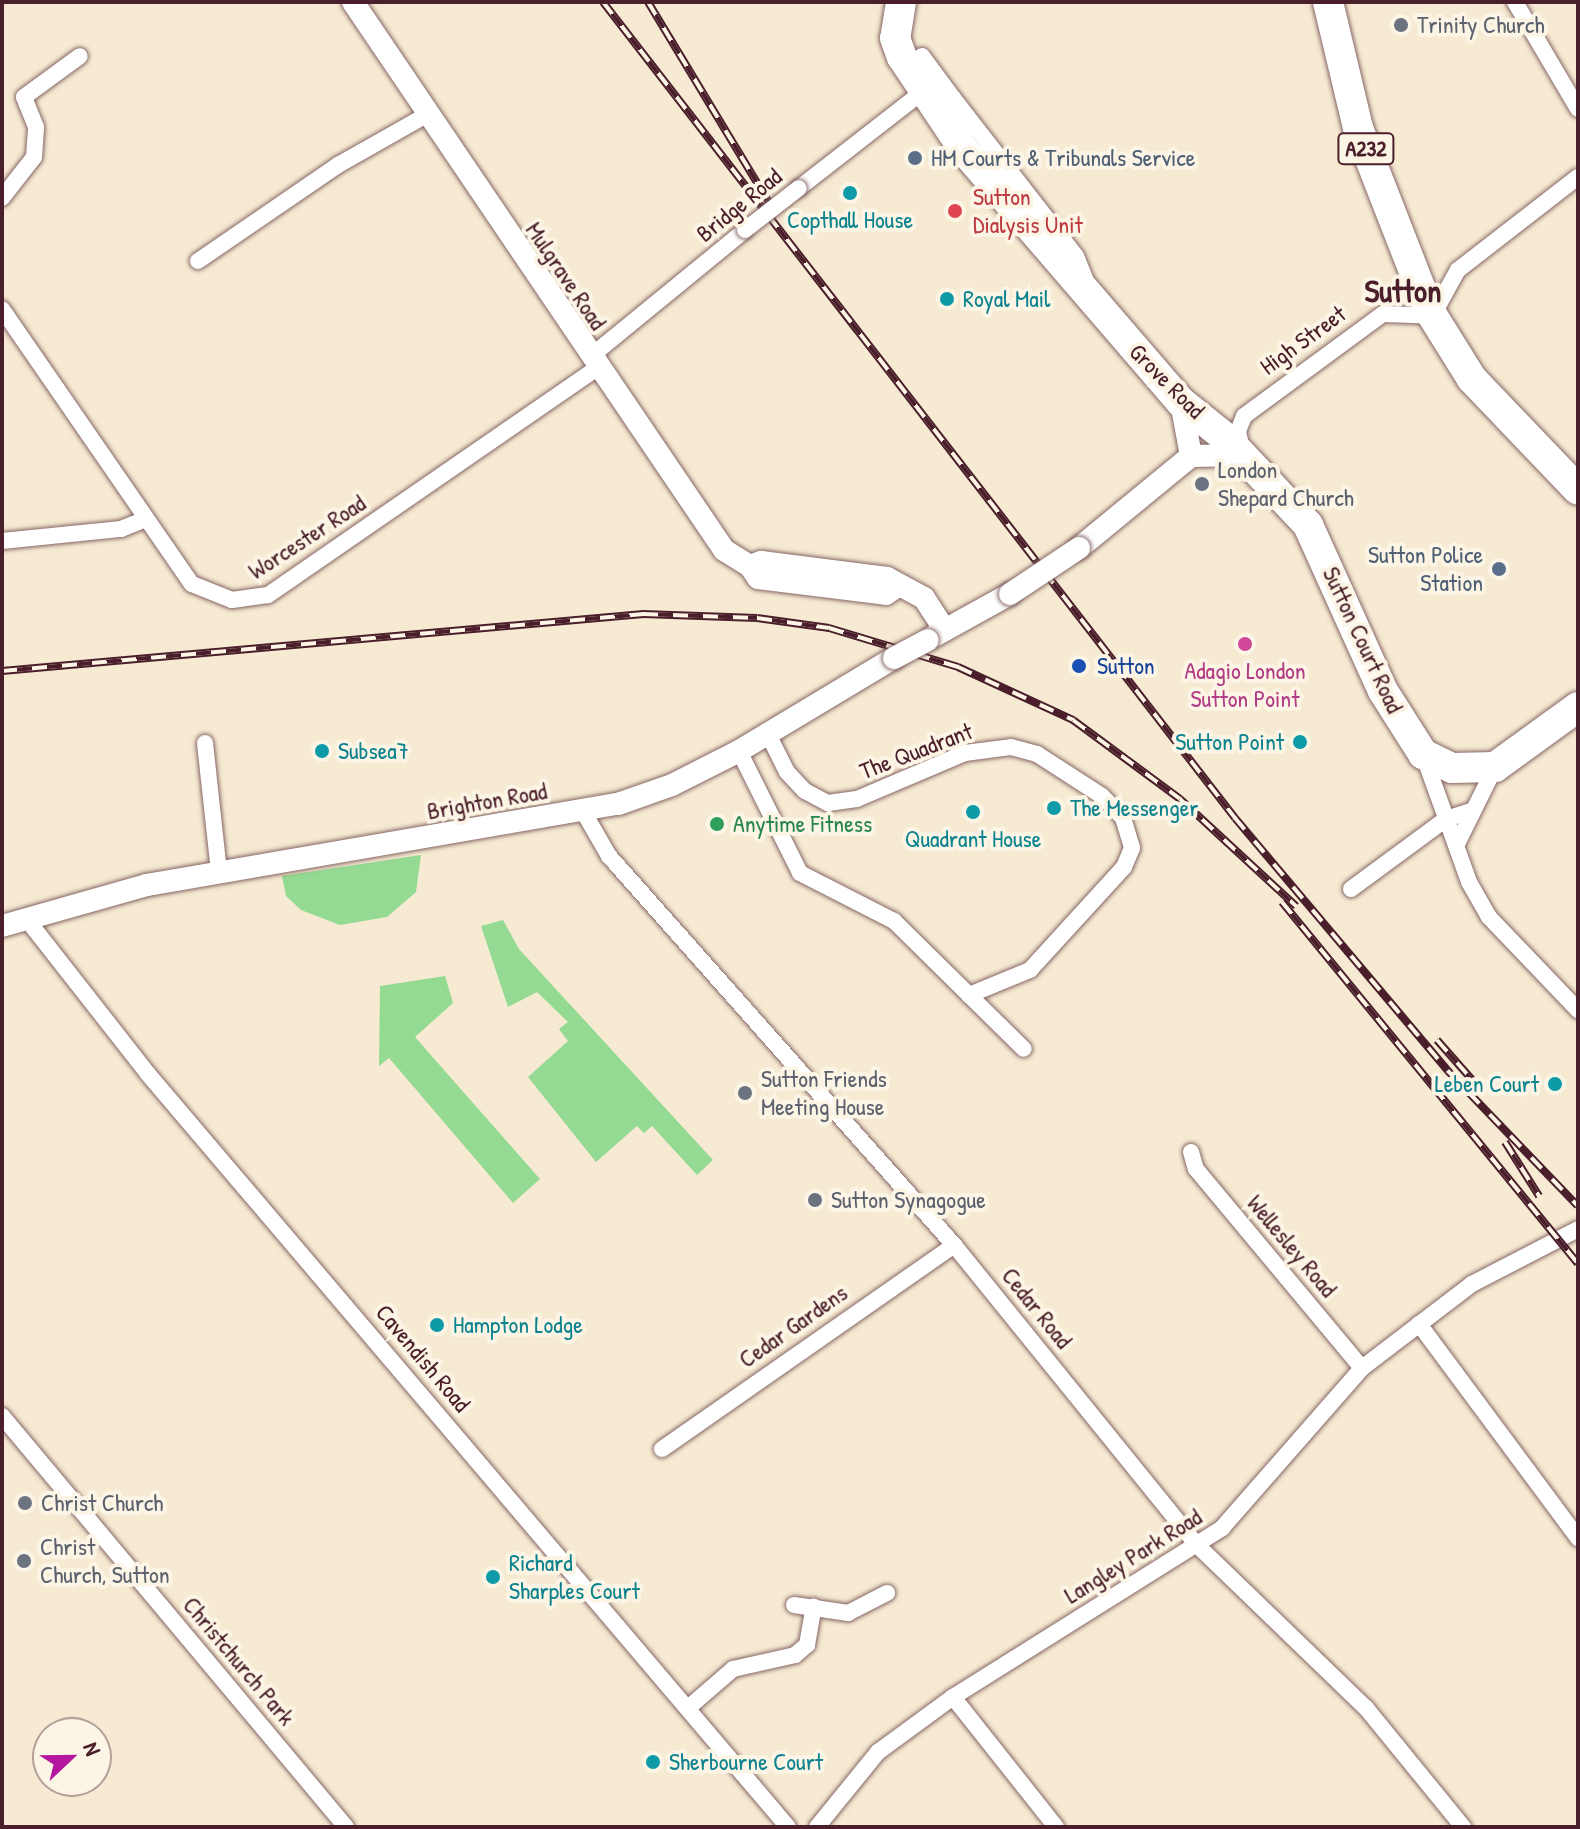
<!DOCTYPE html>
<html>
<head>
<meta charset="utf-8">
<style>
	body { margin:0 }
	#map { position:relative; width:1580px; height:1829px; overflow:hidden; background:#f6ead2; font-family:"Patrick Hand",sans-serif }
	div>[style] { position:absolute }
	.green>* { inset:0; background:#94da93 }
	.roads { filter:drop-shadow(0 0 2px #866665) drop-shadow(0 0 2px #866665) }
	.street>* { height:16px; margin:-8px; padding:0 8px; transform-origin:8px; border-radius:8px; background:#fff }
	.secondary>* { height:22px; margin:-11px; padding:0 11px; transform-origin:11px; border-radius:11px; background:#fff }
	.highway>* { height:30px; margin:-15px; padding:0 15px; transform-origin:15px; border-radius:15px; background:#fff }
	.rail>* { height:8px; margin-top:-4px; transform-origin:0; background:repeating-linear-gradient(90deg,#fcf5e5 0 15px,#4a1f2b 0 30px); box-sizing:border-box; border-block:2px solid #4a1f2b }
	.bridges { filter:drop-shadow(0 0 2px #866665) drop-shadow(0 0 2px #866665) }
	.street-bridge>* { height:16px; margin:-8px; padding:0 8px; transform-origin:8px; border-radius:8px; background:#fff }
	.secondary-bridge>* { height:22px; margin:-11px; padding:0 11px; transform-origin:11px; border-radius:11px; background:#fff }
	.dots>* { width:22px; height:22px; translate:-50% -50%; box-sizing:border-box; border:4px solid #fcf5e5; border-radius:50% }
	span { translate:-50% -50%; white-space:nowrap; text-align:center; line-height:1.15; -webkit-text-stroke:8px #fcf5e5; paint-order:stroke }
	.shield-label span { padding:2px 6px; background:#fcf5e5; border:2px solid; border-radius:6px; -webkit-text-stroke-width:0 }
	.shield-label { font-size:22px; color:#4a1f2b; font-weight:700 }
	.worship-label { font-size:24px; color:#5b616d }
	.left { translate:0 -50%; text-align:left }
	.service-label { font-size:24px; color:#4e5e75 }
	.right { translate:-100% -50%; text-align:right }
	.health-label { font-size:24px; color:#be3a42 }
	.street-label { font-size:24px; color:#4a1f2b }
	.culture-label { font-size:24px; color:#0d838f }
	.transit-label { font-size:24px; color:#164399 }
	.hotel-label { font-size:24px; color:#b23c85 }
	.leisure-label { font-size:24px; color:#27864d }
	.district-label { font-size:32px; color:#4a1f2b; font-weight:700 }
	.frame { position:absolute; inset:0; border:4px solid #4a1f2b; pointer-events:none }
	.north { position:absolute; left:32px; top:1717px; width:80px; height:80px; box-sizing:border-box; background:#fcf5e5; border:2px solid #b59f9b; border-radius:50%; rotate:68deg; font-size:22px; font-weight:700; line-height:32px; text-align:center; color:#4a1f2b }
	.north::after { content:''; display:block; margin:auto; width:28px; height:36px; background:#b5179e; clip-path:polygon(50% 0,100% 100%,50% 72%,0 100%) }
</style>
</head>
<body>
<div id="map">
	<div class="green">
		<div style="clip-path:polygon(421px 855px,416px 892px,387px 917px,340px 925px,301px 910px,286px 896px,282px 876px)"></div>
		<div style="clip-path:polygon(503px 920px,519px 949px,713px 1160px,697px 1175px,652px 1126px,644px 1133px,637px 1126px,596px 1162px,528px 1077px,568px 1041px,559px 1029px,568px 1022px,537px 992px,508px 1007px,481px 926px)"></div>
		<div style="clip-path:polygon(445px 976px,453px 1003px,415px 1037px,540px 1179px,513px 1203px,389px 1058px,379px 1066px,380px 986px)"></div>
	</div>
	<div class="roads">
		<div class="street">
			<div style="left:1515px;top:2px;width:124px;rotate:59.5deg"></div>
			<div style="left:922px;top:56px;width:52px;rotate:53.6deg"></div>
			<div style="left:799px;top:188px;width:155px;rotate:-37.9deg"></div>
			<div style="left:921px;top:93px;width:32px;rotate:9deg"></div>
			<div style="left:953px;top:98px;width:200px;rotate:52.1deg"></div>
			<div style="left:1076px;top:256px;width:24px;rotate:68deg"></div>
			<div style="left:2px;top:198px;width:52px;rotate:-52deg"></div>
			<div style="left:34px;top:157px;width:30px;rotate:-86deg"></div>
			<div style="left:36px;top:127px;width:32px;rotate:-112deg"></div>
			<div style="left:24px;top:97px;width:69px;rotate:-36.2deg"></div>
			<div style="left:198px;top:261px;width:170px;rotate:-34.4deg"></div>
			<div style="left:338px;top:165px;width:103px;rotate:-29.5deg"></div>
			<div style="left:2px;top:309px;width:334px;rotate:55.4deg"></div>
			<div style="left:192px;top:584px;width:43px;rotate:21.8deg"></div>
			<div style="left:232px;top:600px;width:36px;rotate:-8deg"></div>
			<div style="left:268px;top:595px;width:400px;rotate:-34.6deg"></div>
			<div style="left:590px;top:357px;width:200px;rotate:-39.3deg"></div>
			<div style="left:1242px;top:450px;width:19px;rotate:-102deg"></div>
			<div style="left:1238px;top:431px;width:16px;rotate:-68deg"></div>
			<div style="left:1244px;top:416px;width:172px;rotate:-36.3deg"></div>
			<div style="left:1383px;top:314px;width:37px;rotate:2deg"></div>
			<div style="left:1420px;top:315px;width:22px;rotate:-30deg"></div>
			<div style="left:1439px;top:304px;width:39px;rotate:-61deg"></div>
			<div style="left:1458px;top:270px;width:152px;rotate:-37.8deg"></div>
			<div style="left:2px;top:541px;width:120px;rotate:-5.8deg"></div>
			<div style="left:121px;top:529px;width:27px;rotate:-22deg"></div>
			<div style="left:768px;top:734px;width:42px;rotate:63.4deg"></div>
			<div style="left:787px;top:772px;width:26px;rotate:47deg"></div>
			<div style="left:805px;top:791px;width:26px;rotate:28deg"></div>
			<div style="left:828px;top:803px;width:29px;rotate:-8deg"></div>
			<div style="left:857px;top:799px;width:117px;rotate:-23.1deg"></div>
			<div style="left:965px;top:753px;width:46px;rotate:-7.4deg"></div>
			<div style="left:1011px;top:747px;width:27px;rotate:15deg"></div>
			<div style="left:1037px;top:754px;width:77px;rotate:32.9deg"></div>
			<div style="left:1102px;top:796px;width:30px;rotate:46deg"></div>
			<div style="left:1123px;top:818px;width:31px;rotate:73deg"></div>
			<div style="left:1132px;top:848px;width:21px;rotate:113deg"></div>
			<div style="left:1124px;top:867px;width:139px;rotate:132.4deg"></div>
			<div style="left:1030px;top:970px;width:66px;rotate:157.7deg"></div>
			<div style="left:205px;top:743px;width:129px;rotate:83.8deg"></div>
			<div style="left:739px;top:751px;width:136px;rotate:63.4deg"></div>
			<div style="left:800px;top:873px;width:106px;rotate:27.1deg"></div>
			<div style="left:894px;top:921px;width:182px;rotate:44.6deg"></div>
			<div style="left:1423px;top:754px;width:136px;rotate:70.2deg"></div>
			<div style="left:1469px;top:882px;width:40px;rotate:60.3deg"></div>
			<div style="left:1489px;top:917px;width:129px;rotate:46.3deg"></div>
			<div style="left:583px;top:811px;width:52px;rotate:60deg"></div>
			<div style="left:609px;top:856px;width:520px;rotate:48.43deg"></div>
			<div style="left:954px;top:1245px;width:386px;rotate:51deg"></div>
			<div style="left:1197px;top:1545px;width:235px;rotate:44deg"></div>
			<div style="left:1366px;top:1708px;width:154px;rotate:50.8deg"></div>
			<div style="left:1458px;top:842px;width:84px;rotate:-63.7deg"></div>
			<div style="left:1351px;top:889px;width:118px;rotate:-36.4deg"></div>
			<div style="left:1446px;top:819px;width:25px;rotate:-18deg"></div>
			<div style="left:25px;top:917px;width:199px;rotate:51.9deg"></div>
			<div style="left:148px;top:1074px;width:988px;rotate:49.64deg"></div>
			<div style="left:1191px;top:1152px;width:18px;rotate:74deg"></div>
			<div style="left:1196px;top:1169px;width:259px;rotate:50.2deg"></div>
			<div style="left:1419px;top:1324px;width:267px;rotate:53.4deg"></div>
			<div style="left:2px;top:1416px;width:536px;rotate:50.07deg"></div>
			<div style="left:662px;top:1449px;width:356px;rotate:-34.9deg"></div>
			<div style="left:794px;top:1605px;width:55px;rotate:8.4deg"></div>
			<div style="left:848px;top:1613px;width:44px;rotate:-27.1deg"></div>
			<div style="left:953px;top:1697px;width:166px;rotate:51.6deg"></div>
			<div style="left:688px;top:1708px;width:60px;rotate:-40.9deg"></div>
			<div style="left:733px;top:1669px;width:64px;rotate:-12.7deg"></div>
			<div style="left:795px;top:1655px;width:16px;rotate:-40deg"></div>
			<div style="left:807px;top:1645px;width:39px;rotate:-80deg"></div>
			<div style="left:817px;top:1827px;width:97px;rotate:-50.9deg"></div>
			<div style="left:878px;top:1752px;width:93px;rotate:-36.3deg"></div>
			<div style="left:953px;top:1697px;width:318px;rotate:-32.1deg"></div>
			<div style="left:1222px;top:1528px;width:213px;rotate:-48.8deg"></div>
			<div style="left:1362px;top:1368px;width:138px;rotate:-37.4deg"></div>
			<div style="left:1472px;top:1284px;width:119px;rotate:-27.4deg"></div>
		</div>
		<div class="secondary">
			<div style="left:353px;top:2px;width:662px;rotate:55.9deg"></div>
			<div style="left:724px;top:550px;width:31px;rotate:32deg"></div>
			<div style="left:750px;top:566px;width:14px;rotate:56deg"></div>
			<div style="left:758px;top:578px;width:129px;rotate:7.1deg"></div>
			<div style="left:886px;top:594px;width:12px;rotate:-35deg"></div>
			<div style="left:1181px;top:402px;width:55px;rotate:79.5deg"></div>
			<div style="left:1079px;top:548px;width:145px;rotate:-39.4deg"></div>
			<div style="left:1191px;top:456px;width:52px;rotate:-1.1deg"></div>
			<div style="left:750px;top:566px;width:12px;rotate:-20deg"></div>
			<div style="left:761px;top:562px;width:127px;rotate:7.2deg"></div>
			<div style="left:887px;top:578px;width:42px;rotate:28.4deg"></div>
			<div style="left:924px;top:598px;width:38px;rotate:57deg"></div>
			<div style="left:934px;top:636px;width:87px;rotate:-28.9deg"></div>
			<div style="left:2px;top:926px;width:151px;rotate:-15.8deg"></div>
			<div style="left:147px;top:885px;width:478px;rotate:-9.8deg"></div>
			<div style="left:618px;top:804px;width:57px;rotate:-19.4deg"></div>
			<div style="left:672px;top:785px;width:75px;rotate:-26.9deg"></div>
			<div style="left:739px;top:751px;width:181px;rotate:-31deg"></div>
		</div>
		<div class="highway">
			<div style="left:901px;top:2px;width:36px;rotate:99deg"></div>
			<div style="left:895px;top:38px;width:20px;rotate:70deg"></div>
			<div style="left:902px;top:57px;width:112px;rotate:56.3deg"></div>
			<div style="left:964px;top:150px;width:333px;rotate:49.3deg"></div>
			<div style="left:1181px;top:402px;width:58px;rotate:38.7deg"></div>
			<div style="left:1226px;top:438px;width:120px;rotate:46.7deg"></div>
			<div style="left:1308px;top:525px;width:182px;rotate:65.7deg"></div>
			<div style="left:1383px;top:691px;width:75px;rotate:57.6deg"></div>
			<div style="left:1423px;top:754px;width:32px;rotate:26deg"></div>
			<div style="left:1452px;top:768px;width:43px;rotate:-1.3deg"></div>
			<div style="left:1495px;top:767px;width:102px;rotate:-35.9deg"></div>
			<div style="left:1328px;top:2px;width:130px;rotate:76.6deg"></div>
			<div style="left:1358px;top:128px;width:195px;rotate:68.7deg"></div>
			<div style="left:1429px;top:310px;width:81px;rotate:58.1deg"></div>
			<div style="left:1472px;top:379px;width:153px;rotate:46.3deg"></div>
		</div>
	</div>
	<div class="rail">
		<div style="left:603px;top:2px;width:1032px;rotate:52.24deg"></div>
		<div style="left:1235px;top:818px;width:331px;rotate:49.9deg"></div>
		<div style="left:1448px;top:1071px;width:187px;rotate:46.1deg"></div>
		<div style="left:648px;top:2px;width:248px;rotate:58.9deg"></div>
		<div style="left:2px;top:671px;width:644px;rotate:-5.08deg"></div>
		<div style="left:643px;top:614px;width:114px;rotate:2deg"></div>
		<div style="left:757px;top:618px;width:73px;rotate:7.9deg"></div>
		<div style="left:829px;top:628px;width:135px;rotate:16.8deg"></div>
		<div style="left:958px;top:667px;width:127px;rotate:24.7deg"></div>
		<div style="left:1073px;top:720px;width:133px;rotate:36.4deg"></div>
		<div style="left:1180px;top:799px;width:158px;rotate:42.7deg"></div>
		<div style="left:1282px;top:902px;width:467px;rotate:50.7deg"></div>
		<div style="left:1437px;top:1040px;width:56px;rotate:48.6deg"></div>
		<div style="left:1505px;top:1142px;width:64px;rotate:57.8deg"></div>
	</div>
	<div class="bridges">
		<div class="street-bridge">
			<div style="left:745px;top:230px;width:68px;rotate:-37.9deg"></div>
		</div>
		<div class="secondary-bridge">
			<div style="left:1010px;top:594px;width:83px;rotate:-33.7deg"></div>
			<div style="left:894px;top:658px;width:38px;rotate:-28deg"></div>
		</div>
	</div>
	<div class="dots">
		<div style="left:1401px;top:25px;background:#6b7280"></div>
		<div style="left:915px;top:158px;background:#5c6f8a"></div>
		<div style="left:850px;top:193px;background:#0f9aa8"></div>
		<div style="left:955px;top:211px;background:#e0444e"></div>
		<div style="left:947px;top:299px;background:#0f9aa8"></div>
		<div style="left:1202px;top:484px;background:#6b7280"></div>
		<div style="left:1499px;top:569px;background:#5c6f8a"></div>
		<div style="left:1245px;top:644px;background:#d1479c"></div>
		<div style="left:1079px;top:666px;background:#1a4fb4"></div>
		<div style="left:1300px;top:742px;background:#0f9aa8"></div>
		<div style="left:322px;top:751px;background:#0f9aa8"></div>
		<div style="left:1054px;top:808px;background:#0f9aa8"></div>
		<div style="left:973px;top:812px;background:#0f9aa8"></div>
		<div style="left:717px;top:824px;background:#2e9e5b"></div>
		<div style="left:1555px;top:1084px;background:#0f9aa8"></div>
		<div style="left:745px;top:1093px;background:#6b7280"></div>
		<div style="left:815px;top:1200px;background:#6b7280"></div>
		<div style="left:437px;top:1325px;background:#0f9aa8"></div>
		<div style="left:25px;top:1503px;background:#6b7280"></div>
		<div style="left:24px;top:1561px;background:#6b7280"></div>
		<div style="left:493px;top:1577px;background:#0f9aa8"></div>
		<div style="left:653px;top:1762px;background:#0f9aa8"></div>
	</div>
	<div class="shield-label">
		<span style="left:1366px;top:149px">A232</span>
	</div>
	<div class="worship-label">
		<span class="left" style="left:1417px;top:25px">Trinity Church</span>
		<span class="left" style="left:1218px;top:484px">London<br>Shepard Church</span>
		<span class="left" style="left:761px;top:1093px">Sutton Friends<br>Meeting House</span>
		<span class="left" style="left:831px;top:1200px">Sutton Synagogue</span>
		<span class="left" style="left:41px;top:1503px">Christ Church</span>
		<span class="left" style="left:40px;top:1561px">Christ<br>Church, Sutton</span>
	</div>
	<div class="service-label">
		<span class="left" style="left:931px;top:158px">HM Courts &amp; Tribunals Service</span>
		<span class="right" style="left:1483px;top:569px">Sutton Police<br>Station</span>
	</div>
	<div class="health-label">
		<span class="left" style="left:973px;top:211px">Sutton<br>Dialysis Unit</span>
	</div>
	<div class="street-label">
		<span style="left:739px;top:205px;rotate:-39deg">Bridge Road</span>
		<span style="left:566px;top:276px;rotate:56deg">Mulgrave Road</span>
		<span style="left:1303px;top:340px;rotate:-36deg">High Street</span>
		<span style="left:1167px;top:381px;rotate:45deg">Grove Road</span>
		<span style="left:307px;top:537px;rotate:-33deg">Worcester Road</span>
		<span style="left:1363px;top:640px;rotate:65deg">Sutton Court Road</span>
		<span style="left:916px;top:751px;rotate:-21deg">The Quadrant</span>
		<span style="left:487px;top:801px;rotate:-10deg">Brighton Road</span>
		<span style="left:1292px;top:1246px;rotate:50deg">Wellesley Road</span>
		<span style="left:1037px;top:1308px;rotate:51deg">Cedar Road</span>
		<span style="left:793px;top:1326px;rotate:-35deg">Cedar Gardens</span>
		<span style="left:423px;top:1358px;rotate:50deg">Cavendish Road</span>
		<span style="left:1133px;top:1556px;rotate:-32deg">Langley Park Road</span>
		<span style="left:239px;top:1661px;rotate:50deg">Christchurch Park</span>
	</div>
	<div class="culture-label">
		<span style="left:850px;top:220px">Copthall House</span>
		<span class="left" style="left:963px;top:299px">Royal Mail</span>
		<span class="right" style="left:1284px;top:742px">Sutton Point</span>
		<span class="left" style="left:338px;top:751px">Subsea7</span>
		<span class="left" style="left:1070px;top:808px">The Messenger</span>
		<span style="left:973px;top:839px">Quadrant House</span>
		<span class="right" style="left:1539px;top:1084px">Leben Court</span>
		<span class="left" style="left:453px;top:1325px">Hampton Lodge</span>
		<span class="left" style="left:509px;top:1577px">Richard<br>Sharples Court</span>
		<span class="left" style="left:669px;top:1762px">Sherbourne Court</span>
	</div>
	<div class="transit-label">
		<span class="left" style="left:1097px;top:666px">Sutton</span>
	</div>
	<div class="hotel-label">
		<span style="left:1245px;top:685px">Adagio London<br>Sutton Point</span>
	</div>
	<div class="leisure-label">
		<span class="left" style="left:733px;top:824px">Anytime Fitness</span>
	</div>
	<div class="district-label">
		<span style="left:1403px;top:291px">Sutton</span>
	</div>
	<div class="frame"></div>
	<div class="north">N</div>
</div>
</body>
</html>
